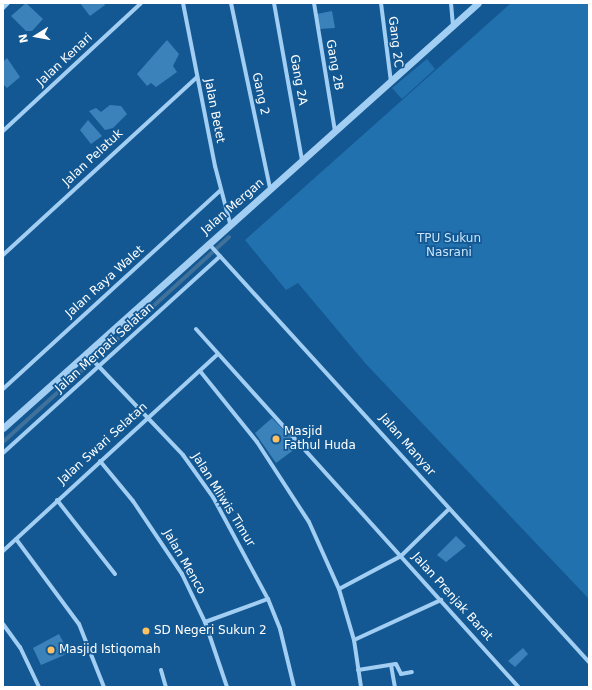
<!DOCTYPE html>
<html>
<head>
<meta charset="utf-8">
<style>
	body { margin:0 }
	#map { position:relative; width:592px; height:690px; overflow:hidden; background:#135892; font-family:"DejaVu Sans",sans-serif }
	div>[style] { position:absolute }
	.green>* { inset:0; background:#2271af }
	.stream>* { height:4px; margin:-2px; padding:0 2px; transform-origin:2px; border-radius:2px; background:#40719a }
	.building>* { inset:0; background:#3c82ba }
	.minor>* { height:4px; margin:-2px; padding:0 2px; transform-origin:2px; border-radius:2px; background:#a1cef2 }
	.tertiary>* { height:7px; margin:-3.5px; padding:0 3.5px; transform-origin:3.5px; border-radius:3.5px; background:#a1cef2 }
	.dots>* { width:11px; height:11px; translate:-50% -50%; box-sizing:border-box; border:2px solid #135892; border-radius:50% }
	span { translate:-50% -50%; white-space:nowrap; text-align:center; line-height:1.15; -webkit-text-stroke:3.5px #135892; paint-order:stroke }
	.street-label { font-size:12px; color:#fff }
	.park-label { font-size:12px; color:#c8e5fc }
	.poi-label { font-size:12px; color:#fff }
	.left { translate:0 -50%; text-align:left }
	.frame { position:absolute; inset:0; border:4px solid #fff; pointer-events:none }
	.north { position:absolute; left:16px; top:16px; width:40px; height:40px; -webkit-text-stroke:3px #135892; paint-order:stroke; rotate:259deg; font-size:11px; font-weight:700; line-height:16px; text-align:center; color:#fff }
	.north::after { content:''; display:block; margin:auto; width:14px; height:18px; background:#fff; clip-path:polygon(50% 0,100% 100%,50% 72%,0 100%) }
</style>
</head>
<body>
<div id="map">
	<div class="green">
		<div style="clip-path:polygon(511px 3px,589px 3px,589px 599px,366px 364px,298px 283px,286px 290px,245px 240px)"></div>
		<div style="clip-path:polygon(427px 59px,435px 69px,402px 99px,392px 88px)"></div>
	</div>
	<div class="stream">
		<div style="left:102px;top:353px;width:172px;rotate:-42.4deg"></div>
		<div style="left:3px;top:442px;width:115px;rotate:-42.2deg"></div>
	</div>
	<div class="building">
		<div style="clip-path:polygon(26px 3px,43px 19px,32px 31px,26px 31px,11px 16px)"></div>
		<div style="clip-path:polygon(80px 3px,104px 3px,105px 5px,90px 16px)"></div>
		<div style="clip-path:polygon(332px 11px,335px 28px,319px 29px,317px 14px)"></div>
		<div style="clip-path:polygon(167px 40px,179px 54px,173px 66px,177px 72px,156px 87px,151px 83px,147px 86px,137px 74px)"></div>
		<div style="clip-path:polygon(7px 58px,20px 77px,7px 88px,3px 84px,3px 62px)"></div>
		<div style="clip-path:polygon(110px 105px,121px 106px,127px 114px,113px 128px,105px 130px,89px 111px,96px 108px,101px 112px)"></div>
		<div style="clip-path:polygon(88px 120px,102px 136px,91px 144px,80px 130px)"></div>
		<div style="clip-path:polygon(272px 418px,299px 446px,276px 463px,255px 433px)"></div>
		<div style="clip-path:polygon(456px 536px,466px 546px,446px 562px,437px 555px)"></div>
		<div style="clip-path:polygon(59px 634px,69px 653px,41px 665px,33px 648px)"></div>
		<div style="clip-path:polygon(523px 648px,528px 654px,515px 667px,508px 661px)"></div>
	</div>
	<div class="minor">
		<div style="left:183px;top:3px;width:166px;rotate:78.9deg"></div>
		<div style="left:215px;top:166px;width:59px;rotate:75.3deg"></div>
		<div style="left:231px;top:3px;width:189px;rotate:78.1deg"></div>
		<div style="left:274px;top:3px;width:159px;rotate:79.9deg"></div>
		<div style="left:314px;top:3px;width:130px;rotate:80.7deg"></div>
		<div style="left:381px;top:3px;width:80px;rotate:82.8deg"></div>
		<div style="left:451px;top:3px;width:21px;rotate:85deg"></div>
		<div style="left:3px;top:8px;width:7px;rotate:-45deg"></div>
		<div style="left:3px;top:131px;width:188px;rotate:-42.8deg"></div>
		<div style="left:209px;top:244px;width:565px;rotate:47.73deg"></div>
		<div style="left:3px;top:255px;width:263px;rotate:-42.5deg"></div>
		<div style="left:196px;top:329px;width:482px;rotate:48deg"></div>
		<div style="left:86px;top:353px;width:141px;rotate:46.4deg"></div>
		<div style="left:183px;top:455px;width:52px;rotate:54.5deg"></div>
		<div style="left:213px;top:497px;width:116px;rotate:61.7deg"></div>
		<div style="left:268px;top:599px;width:32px;rotate:68deg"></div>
		<div style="left:280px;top:629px;width:60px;rotate:76.4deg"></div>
		<div style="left:200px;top:371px;width:91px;rotate:51.2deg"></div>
		<div style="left:257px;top:442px;width:95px;rotate:57deg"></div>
		<div style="left:309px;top:522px;width:73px;rotate:65.9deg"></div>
		<div style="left:339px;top:589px;width:53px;rotate:73.6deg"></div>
		<div style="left:354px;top:640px;width:48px;rotate:81.5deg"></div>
		<div style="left:3px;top:389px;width:295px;rotate:-42.4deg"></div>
		<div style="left:3px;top:453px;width:293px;rotate:-42.2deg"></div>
		<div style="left:100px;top:461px;width:52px;rotate:50.5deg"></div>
		<div style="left:133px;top:501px;width:88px;rotate:56.1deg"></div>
		<div style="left:182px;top:574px;width:53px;rotate:64.4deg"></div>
		<div style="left:205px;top:622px;width:69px;rotate:71.3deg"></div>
		<div style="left:57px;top:500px;width:94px;rotate:51.9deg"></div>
		<div style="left:16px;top:539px;width:106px;rotate:53.5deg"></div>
		<div style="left:79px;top:624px;width:68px;rotate:68.4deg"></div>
		<div style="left:3px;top:551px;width:290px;rotate:-42.5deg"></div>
		<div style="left:339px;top:589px;width:70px;rotate:-28deg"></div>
		<div style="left:401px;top:556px;width:67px;rotate:-44.4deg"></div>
		<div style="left:205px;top:622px;width:67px;rotate:-20.1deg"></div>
		<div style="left:3px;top:624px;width:29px;rotate:54deg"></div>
		<div style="left:20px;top:647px;width:44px;rotate:64.6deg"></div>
		<div style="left:354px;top:640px;width:96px;rotate:-24.7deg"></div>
		<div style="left:391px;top:665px;width:22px;rotate:80deg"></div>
		<div style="left:161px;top:670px;width:18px;rotate:74deg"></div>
		<div style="left:358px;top:670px;width:38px;rotate:-9deg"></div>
		<div style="left:396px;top:664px;width:11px;rotate:63deg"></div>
		<div style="left:401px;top:674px;width:11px;rotate:-10deg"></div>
	</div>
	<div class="tertiary">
		<div style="left:3px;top:428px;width:637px;rotate:-41.82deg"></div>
	</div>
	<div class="dots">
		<div style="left:276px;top:439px;background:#ffc061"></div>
		<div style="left:146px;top:631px;background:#ffc061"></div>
		<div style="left:51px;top:650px;background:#ffc061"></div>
	</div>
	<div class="street-label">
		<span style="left:395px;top:42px;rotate:83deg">Gang 2C</span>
		<span style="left:65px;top:60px;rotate:-43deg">Jalan Kenari</span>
		<span style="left:334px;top:65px;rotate:80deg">Gang 2B</span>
		<span style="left:298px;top:80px;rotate:80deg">Gang 2A</span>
		<span style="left:260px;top:94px;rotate:78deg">Gang 2</span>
		<span style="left:214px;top:111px;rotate:79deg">Jalan Betet</span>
		<span style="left:93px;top:158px;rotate:-43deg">Jalan Pelatuk</span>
		<span style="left:233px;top:207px;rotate:-41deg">Jalan Mergan</span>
		<span style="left:105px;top:282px;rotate:-42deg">Jalan Raya Walet</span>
		<span style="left:105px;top:348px;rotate:-42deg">Jalan Merpati Selatan</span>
		<span style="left:103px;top:444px;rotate:-42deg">Jalan Swari Selatan</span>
		<span style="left:407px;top:445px;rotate:49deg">Jalan Manyar</span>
		<span style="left:223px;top:500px;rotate:58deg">Jalan Mliwis Timur</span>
		<span style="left:184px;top:562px;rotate:60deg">Jalan Menco</span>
		<span style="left:452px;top:597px;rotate:48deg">Jalan Prenjak Barat</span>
	</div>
	<div class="park-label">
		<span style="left:449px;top:246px">TPU Sukun<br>Nasrani</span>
	</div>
	<div class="poi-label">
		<span class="left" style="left:284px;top:439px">Masjid<br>Fathul Huda</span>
		<span class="left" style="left:154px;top:631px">SD Negeri Sukun 2</span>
		<span class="left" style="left:59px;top:650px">Masjid Istiqomah</span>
	</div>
	<div class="frame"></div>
	<div class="north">N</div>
</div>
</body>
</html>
